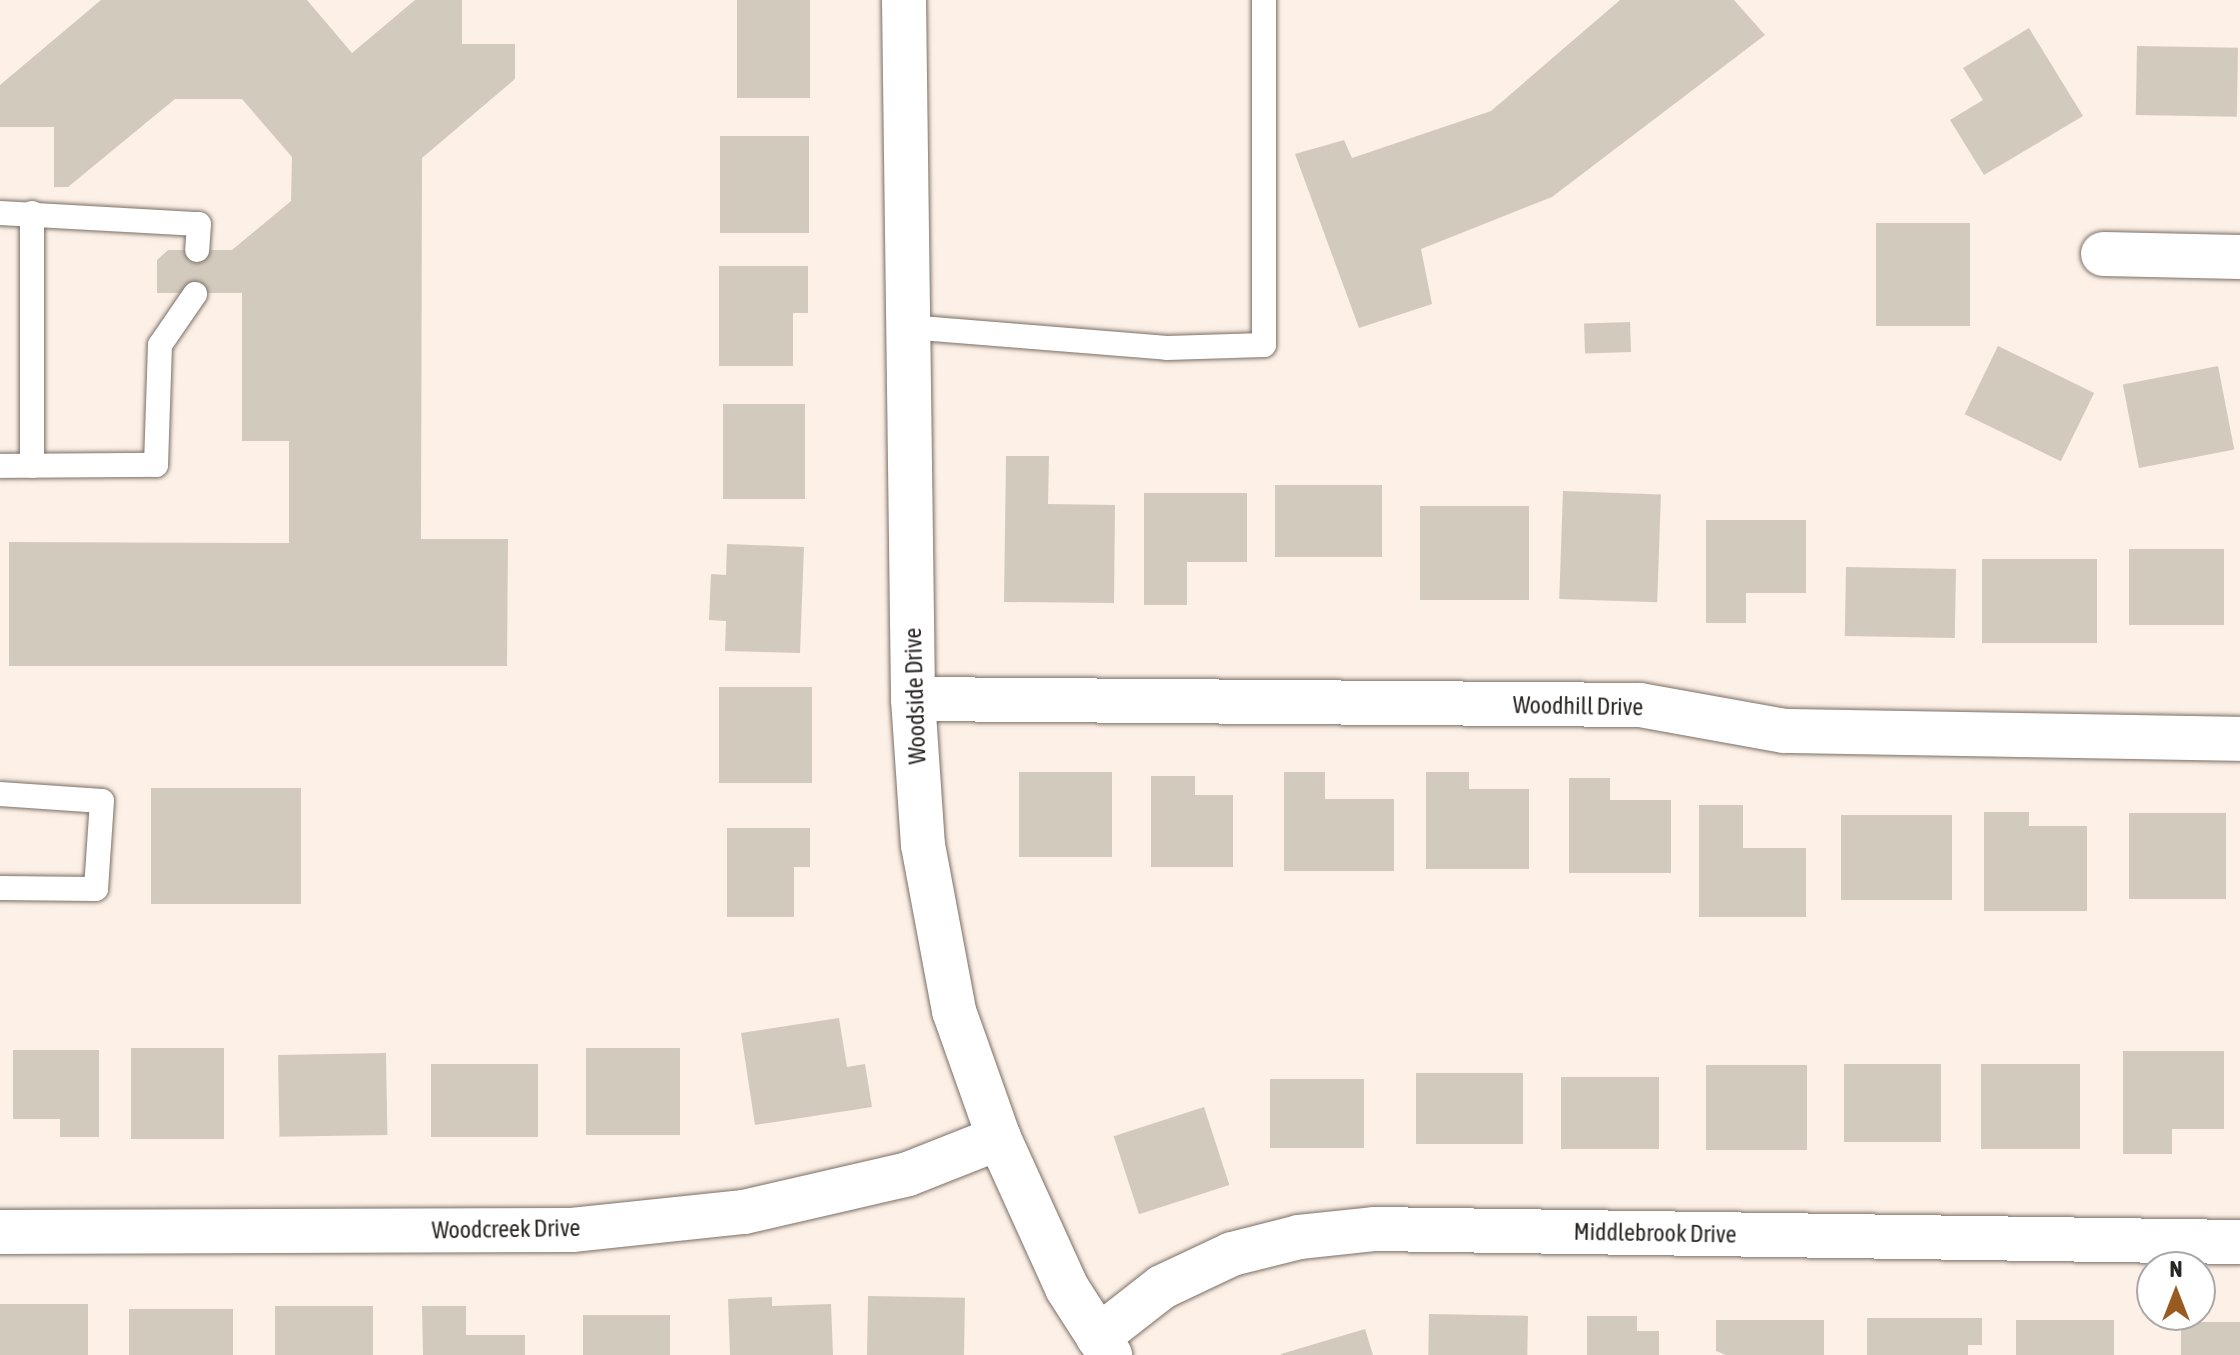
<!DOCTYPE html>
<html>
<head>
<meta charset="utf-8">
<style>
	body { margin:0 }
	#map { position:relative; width:2240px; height:1355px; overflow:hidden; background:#fdf0e6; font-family:"Asap Condensed",sans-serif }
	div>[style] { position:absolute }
	.building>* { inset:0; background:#d3cabe; transform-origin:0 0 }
	.roads { filter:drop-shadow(0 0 2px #7a6f66) drop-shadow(0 0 2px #7a6f66) }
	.service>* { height:24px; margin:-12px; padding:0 12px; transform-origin:12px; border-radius:12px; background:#fff }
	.minor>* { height:44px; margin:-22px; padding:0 22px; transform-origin:22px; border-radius:22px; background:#fff }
	.tertiary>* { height:44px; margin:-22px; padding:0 22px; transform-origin:22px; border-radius:22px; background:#fff }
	span { translate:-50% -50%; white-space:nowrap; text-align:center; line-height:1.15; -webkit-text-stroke:6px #fff; paint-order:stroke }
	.street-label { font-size:24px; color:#2a2622 }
	.north { position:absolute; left:2136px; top:1251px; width:80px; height:80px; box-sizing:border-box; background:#fff; border:2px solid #aaa8a7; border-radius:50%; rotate:0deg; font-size:22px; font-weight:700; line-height:32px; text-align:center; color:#2a2622 }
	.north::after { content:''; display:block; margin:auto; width:28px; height:36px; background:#9a5b23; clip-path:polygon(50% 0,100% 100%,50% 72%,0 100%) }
</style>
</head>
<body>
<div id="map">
	<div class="building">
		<div style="clip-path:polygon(101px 0,307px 0,352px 53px,415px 0,462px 0,462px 44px,515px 44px,515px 79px,422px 158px,421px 539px,508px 539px,507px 666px,9px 666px,9px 542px,289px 543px,289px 441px,242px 441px,242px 293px,157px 293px,157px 260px,168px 250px,232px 250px,291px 201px,292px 157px,242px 99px,175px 99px,68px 187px,54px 187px,54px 127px,0 127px,0 85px)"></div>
		<div style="left:737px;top:0;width:73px;height:98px"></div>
		<div style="clip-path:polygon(1620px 0,1734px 0,1765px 35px,1552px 197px,1421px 249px,1432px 304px,1359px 328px,1295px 154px,1344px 140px,1352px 158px,1491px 111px)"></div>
		<div style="clip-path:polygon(2029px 28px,2083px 116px,1984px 175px,1950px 120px,1983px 100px,1963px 68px)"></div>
		<div style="left:2137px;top:46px;width:101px;height:69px;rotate:1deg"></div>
		<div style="left:720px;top:136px;width:89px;height:97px"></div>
		<div style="left:1876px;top:223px;width:94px;height:103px"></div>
		<div style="clip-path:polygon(719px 266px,808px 266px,808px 313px,793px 313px,793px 366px,719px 366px)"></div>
		<div style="left:1630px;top:322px;width:30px;height:46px;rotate:88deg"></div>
		<div style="left:1998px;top:346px;width:107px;height:76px;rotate:26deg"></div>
		<div style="left:2218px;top:366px;width:85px;height:97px;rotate:79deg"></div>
		<div style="left:723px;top:404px;width:82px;height:95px"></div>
		<div style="clip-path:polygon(1006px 456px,1049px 456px,1048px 504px,1115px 505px,1114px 603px,1004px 602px)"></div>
		<div style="left:1275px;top:485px;width:107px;height:72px"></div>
		<div style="left:1563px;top:491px;width:98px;height:108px;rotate:2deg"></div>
		<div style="clip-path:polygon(1144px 493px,1247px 493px,1247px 562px,1187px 562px,1187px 605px,1144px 605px)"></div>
		<div style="left:1420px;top:506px;width:109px;height:94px"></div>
		<div style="clip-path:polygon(1706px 520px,1806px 520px,1806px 593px,1746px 593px,1746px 623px,1706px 623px)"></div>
		<div style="clip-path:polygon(727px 544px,804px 547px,800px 653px,725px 651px,726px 621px,709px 620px,711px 574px,726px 575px)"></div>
		<div style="left:2129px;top:549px;width:95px;height:76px"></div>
		<div style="left:1982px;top:559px;width:115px;height:84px"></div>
		<div style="left:1846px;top:567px;width:110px;height:69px;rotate:1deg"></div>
		<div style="left:719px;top:687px;width:93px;height:96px"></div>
		<div style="left:1019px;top:772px;width:93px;height:85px"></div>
		<div style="clip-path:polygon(1284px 772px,1325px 772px,1325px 799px,1394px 799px,1394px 871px,1284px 871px)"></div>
		<div style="clip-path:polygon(1426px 772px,1469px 772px,1469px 789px,1529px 789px,1529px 869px,1426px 869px)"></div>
		<div style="clip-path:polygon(1151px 776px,1195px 776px,1195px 795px,1233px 795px,1233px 867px,1151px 867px)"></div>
		<div style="clip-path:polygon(1569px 778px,1610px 778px,1610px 800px,1671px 800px,1671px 873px,1569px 873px)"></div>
		<div style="left:151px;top:788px;width:150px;height:116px"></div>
		<div style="clip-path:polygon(1699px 805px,1743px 805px,1743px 848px,1806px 848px,1806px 917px,1699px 917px)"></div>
		<div style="clip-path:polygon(1984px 812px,2029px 812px,2029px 826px,2087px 826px,2087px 911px,1984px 911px)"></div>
		<div style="left:2129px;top:813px;width:97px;height:86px"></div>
		<div style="left:1841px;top:815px;width:111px;height:85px"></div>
		<div style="clip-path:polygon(727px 828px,810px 828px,810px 867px,794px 867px,794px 917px,727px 917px)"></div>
		<div style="clip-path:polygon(839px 1018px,847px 1067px,865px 1064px,872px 1107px,755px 1125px,741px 1033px)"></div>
		<div style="left:131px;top:1048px;width:93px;height:91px"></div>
		<div style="left:586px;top:1048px;width:94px;height:87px"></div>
		<div style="clip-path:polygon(13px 1050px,99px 1050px,99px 1137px,60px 1137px,60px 1119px,13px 1119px)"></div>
		<div style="clip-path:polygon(2123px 1051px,2224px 1051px,2224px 1129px,2172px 1129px,2172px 1154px,2123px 1154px)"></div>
		<div style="left:386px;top:1053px;width:82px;height:108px;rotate:89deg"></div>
		<div style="left:431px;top:1064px;width:107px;height:73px"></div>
		<div style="left:1844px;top:1064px;width:97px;height:78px"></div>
		<div style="left:1981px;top:1064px;width:99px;height:85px"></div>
		<div style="left:1706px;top:1065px;width:101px;height:85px"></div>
		<div style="left:1416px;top:1073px;width:107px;height:71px"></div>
		<div style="left:1561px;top:1077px;width:98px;height:72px"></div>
		<div style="left:1270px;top:1079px;width:94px;height:69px"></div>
		<div style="left:1204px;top:1107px;width:82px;height:95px;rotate:72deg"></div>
		<div style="left:868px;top:1296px;width:97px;height:59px;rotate:1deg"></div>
		<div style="clip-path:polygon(772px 1297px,772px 1306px,831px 1304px,833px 1355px,730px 1355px,728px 1299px)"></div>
		<div style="left:0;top:1304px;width:88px;height:51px"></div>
		<div style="left:275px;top:1306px;width:98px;height:49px"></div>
		<div style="clip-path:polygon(422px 1306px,466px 1306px,466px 1335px,525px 1335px,525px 1355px,423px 1355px)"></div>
		<div style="left:129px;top:1309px;width:104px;height:46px"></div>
		<div style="left:1429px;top:1314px;width:99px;height:41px;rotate:1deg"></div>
		<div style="left:583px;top:1315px;width:87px;height:40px"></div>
		<div style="clip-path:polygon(1587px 1316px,1637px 1316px,1637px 1331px,1659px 1331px,1659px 1355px,1587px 1355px)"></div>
		<div style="clip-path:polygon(1867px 1318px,1982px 1318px,1982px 1345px,1968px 1345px,1968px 1355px,1867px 1355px)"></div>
		<div style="clip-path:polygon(1716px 1320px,1824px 1320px,1824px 1355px,1726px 1355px,1716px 1351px)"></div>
		<div style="left:2016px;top:1320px;width:98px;height:35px"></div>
		<div style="left:2181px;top:1322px;width:59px;height:33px"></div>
		<div style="clip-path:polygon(1365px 1329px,1373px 1355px,1281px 1355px,1281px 1354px)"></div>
	</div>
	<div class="roads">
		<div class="service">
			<div style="left:0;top:213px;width:199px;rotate:3.2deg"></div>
			<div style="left:199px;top:224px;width:26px;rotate:94deg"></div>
			<div style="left:32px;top:213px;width:253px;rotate:90deg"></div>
			<div style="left:908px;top:327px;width:260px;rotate:4.6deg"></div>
			<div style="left:1167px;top:348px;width:97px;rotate:-1.8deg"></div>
			<div style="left:1264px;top:345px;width:345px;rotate:-90deg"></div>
			<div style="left:0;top:466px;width:156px;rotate:-0.4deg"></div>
			<div style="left:156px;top:465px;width:120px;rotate:-88.1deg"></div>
			<div style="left:160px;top:345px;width:62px;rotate:-55.5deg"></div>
			<div style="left:0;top:794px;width:102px;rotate:3.9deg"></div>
			<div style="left:102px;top:801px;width:88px;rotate:93.9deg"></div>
			<div style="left:96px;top:889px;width:96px;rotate:-179.4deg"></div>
		</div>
		<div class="minor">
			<div style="left:2103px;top:254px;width:137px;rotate:1.3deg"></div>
			<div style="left:913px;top:699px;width:727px;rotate:0.47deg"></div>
			<div style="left:1640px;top:705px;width:146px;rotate:10.2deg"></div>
			<div style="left:1784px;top:731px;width:456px;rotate:1deg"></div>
			<div style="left:0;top:1232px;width:572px;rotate:-0.2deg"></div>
			<div style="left:572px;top:1230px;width:173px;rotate:-6deg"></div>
			<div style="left:744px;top:1212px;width:168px;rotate:-13deg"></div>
			<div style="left:908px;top:1174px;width:98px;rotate:-21.6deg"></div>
			<div style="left:1098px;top:1337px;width:81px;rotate:-38deg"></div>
			<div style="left:1162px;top:1287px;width:77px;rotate:-25.2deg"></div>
			<div style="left:1232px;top:1254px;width:69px;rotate:-14.2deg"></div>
			<div style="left:1299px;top:1237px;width:75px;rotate:-6.1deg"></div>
			<div style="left:1374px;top:1229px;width:866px;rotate:0.86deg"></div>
		</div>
		<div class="tertiary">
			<div style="left:904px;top:0;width:699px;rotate:89.26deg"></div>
			<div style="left:913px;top:699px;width:146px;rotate:86.1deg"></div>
			<div style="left:923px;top:845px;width:169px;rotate:79.4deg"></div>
			<div style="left:954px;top:1011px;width:135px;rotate:70.5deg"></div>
			<div style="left:999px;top:1138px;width:165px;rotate:65.6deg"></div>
			<div style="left:1067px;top:1288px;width:80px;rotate:57.3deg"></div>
		</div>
	</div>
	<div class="street-label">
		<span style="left:915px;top:696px;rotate:-92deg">Woodside Drive</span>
		<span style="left:1578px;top:706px;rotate:1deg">Woodhill Drive</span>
		<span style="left:506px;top:1229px;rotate:-1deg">Woodcreek Drive</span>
		<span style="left:1655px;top:1233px;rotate:1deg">Middlebrook Drive</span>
	</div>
	<div class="north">N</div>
</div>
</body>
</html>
